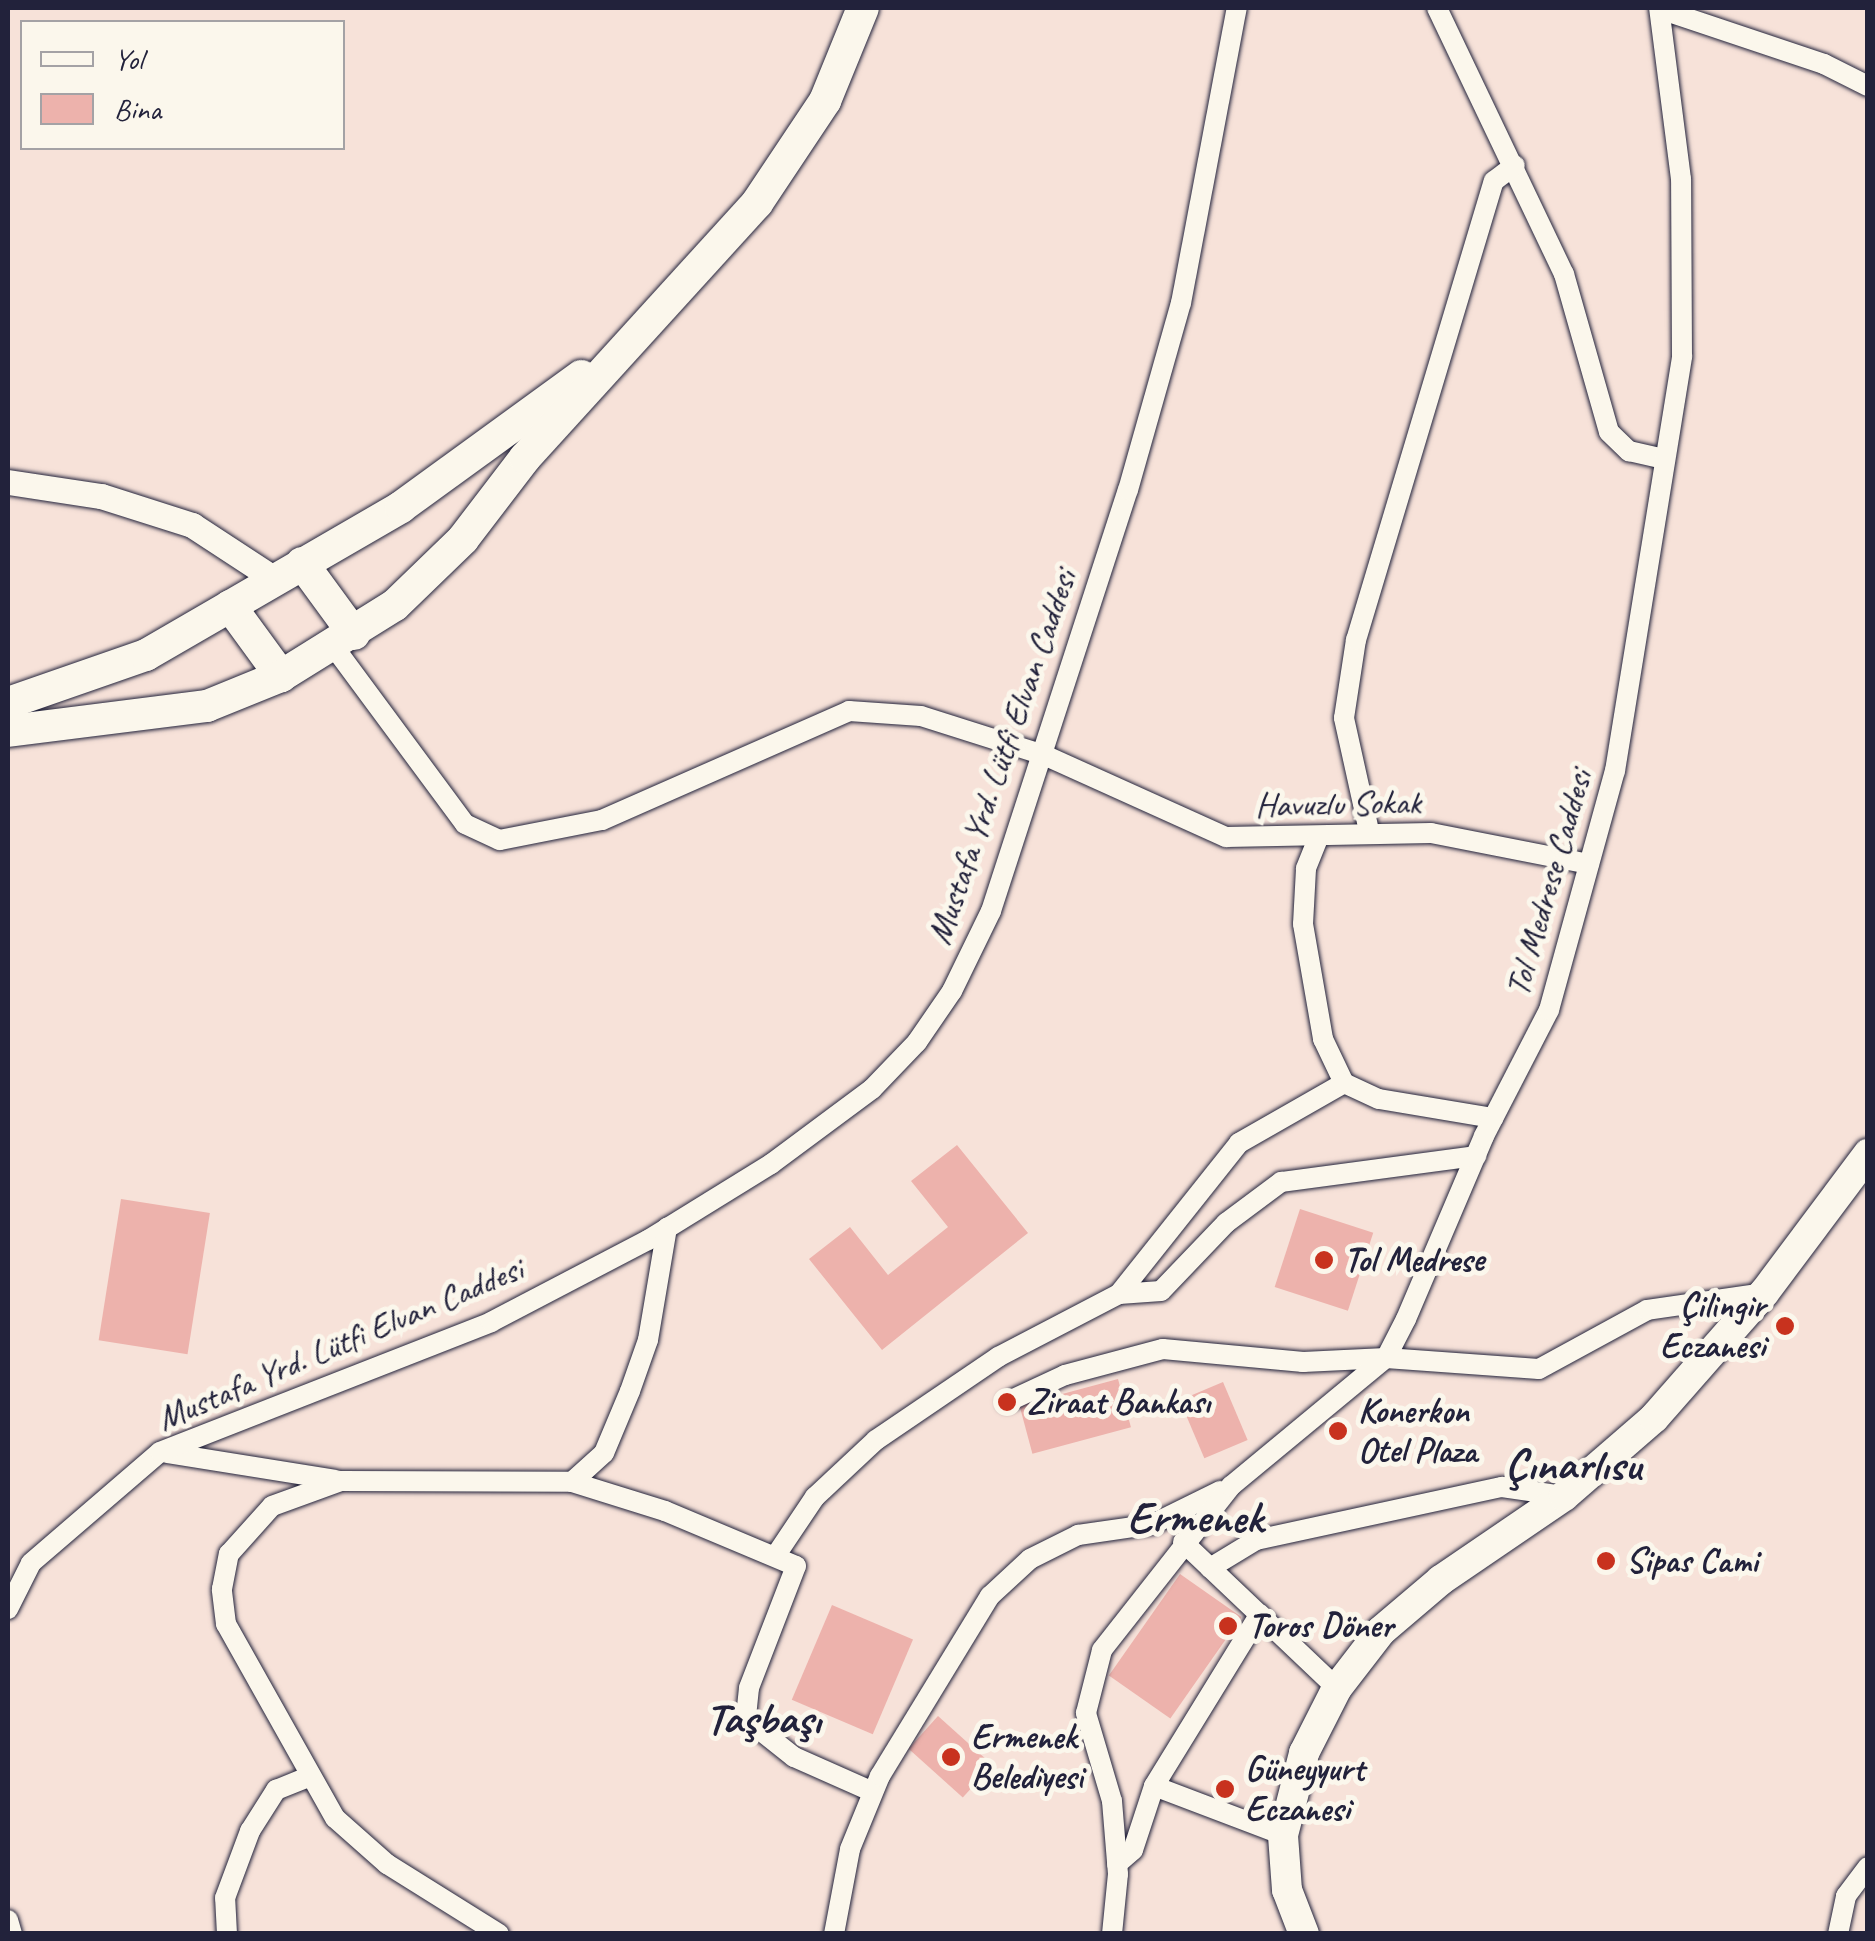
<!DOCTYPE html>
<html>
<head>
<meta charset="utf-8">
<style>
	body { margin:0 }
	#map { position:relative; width:1875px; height:1941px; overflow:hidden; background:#f7e2d9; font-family:Caveat,sans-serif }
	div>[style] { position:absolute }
	.building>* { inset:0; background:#edb2ac; transform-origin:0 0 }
	.roads { filter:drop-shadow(0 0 2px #22223b) drop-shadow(0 0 2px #22223b) }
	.minor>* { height:20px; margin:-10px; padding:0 10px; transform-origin:10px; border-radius:10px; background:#fbf7ec }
	.tertiary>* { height:25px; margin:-12.5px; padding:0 12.5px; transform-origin:12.5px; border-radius:12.5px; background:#fbf7ec }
	.secondary>* { height:30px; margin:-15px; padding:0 15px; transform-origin:15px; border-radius:15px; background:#fbf7ec }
	.primary>* { height:32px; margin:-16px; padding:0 16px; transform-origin:16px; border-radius:16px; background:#fbf7ec }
	.dots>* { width:28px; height:28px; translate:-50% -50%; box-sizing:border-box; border:5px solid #fbf7ec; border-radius:50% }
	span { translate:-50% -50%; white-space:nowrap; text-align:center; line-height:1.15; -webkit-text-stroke:10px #fbf7ec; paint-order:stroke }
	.street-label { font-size:35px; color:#22223b }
	.poi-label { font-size:35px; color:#22223b; font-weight:700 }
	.left { translate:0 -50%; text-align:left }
	.right { translate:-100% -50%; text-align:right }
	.district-label { font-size:45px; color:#22223b; font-weight:700 }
	.frame { position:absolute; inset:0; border:10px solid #22223b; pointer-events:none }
	.legend { position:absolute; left:20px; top:20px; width:325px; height:130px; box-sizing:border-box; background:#fbf7ec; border:2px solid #a4a2a5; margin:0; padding:12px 18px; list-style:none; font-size:30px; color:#22223b }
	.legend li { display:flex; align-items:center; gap:20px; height:50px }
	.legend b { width:50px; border:2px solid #a4a2a5 }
</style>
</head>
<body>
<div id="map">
	<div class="building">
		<div style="clip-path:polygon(957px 1145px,1028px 1233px,882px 1350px,809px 1259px,850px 1227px,888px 1275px,948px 1227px,911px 1181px)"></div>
		<div style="left:121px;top:1199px;width:90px;height:143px;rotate:9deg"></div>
		<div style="left:1300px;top:1209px;width:77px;height:82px;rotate:18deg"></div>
		<div style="left:1118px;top:1379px;width:50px;height:102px;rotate:75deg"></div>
		<div style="left:1223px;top:1382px;width:63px;height:47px;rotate:67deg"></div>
		<div style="left:1180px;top:1574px;width:75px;height:124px;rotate:35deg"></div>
		<div style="left:832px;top:1605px;width:88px;height:103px;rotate:23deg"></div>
		<div style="left:938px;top:1716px;width:73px;height:44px;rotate:42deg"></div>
	</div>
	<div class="roads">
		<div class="minor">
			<div style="left:1437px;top:8px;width:295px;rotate:64.5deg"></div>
			<div style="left:1564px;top:274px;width:164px;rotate:74.1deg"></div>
			<div style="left:1609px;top:432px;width:28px;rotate:44deg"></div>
			<div style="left:1629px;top:451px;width:36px;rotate:13deg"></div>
			<div style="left:1660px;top:9px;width:173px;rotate:18.5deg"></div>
			<div style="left:1824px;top:64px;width:49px;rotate:26.6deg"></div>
			<div style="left:334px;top:647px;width:220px;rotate:53.5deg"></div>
			<div style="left:465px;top:824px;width:38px;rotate:25deg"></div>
			<div style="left:500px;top:840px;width:104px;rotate:-11.1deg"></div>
			<div style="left:602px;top:820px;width:270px;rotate:-23.8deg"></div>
			<div style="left:849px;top:711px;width:72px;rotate:4deg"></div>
			<div style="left:921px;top:716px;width:129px;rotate:17.6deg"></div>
			<div style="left:1044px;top:755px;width:200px;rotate:24.3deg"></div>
			<div style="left:1226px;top:837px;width:205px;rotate:-1.1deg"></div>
			<div style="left:1431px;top:833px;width:161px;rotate:11.1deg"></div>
			<div style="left:1369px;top:831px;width:116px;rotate:-102.5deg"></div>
			<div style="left:1344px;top:718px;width:79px;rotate:-81.3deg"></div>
			<div style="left:1356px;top:640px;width:479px;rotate:-73.3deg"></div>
			<div style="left:1494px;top:181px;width:26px;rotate:-37deg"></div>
			<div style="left:1319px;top:836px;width:35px;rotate:112deg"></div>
			<div style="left:1306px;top:869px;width:55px;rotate:93.1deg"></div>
			<div style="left:1303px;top:924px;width:117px;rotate:80.1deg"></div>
			<div style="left:1323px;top:1039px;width:49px;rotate:64.5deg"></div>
			<div style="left:1119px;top:1294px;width:193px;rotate:-51.5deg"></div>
			<div style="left:1239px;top:1143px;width:121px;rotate:-29.7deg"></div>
			<div style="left:1344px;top:1083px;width:38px;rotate:25deg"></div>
			<div style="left:1379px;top:1099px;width:116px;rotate:9.5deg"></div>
			<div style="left:1007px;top:1402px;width:64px;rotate:-25deg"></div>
			<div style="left:1065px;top:1375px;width:101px;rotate:-14.9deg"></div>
			<div style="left:1163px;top:1349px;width:141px;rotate:5.3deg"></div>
			<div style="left:1303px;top:1362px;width:83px;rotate:-2.8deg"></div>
			<div style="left:1386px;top:1358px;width:44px;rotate:-62.9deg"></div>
			<div style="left:1406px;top:1319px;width:199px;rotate:-66.9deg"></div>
			<div style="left:1484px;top:1136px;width:142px;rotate:-62.7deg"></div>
			<div style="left:1549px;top:1010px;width:248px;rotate:-74.6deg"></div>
			<div style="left:1615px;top:771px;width:420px;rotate:-80.8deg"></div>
			<div style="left:1682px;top:356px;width:177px;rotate:-90.3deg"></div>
			<div style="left:1681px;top:179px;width:172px;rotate:-97.3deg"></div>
			<div style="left:167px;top:1453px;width:170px;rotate:9.1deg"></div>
			<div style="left:572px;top:1482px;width:97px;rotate:17.3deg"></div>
			<div style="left:665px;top:1511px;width:142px;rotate:22.8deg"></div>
			<div style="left:796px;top:1566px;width:131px;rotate:111.1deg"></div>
			<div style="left:749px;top:1688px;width:31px;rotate:96deg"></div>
			<div style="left:746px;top:1719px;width:61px;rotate:38.4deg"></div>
			<div style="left:794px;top:1757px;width:86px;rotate:23.9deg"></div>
			<div style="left:1183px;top:1542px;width:212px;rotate:43.5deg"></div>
			<div style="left:776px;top:1555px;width:70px;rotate:-56.1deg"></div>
			<div style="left:815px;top:1497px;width:83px;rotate:-43.1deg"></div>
			<div style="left:876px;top:1440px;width:148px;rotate:-34.2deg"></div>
			<div style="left:998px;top:1357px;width:136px;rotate:-27.5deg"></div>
			<div style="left:1119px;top:1294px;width:42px;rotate:-4.1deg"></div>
			<div style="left:1161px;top:1291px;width:94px;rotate:-46.3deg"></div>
			<div style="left:1226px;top:1223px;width:69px;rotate:-36.7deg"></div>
			<div style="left:1281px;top:1182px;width:197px;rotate:-7.6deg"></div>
			<div style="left:1210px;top:1568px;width:54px;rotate:-31.3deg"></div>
			<div style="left:1256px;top:1540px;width:252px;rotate:-12.2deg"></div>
			<div style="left:1502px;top:1487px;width:63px;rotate:8.3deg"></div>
			<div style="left:8px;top:1609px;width:51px;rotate:-63.4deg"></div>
			<div style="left:31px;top:1563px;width:170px;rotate:-40.7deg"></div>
			<div style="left:160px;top:1452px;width:356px;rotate:-21.4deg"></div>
			<div style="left:491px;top:1322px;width:177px;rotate:-27.6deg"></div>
			<div style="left:648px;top:1240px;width:145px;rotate:-31.7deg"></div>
			<div style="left:771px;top:1164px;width:126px;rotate:-36.6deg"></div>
			<div style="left:872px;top:1089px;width:65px;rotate:-46.2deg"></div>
			<div style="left:917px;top:1042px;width:62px;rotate:-55.5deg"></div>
			<div style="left:952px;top:991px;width:89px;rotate:-64deg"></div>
			<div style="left:991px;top:911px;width:443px;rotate:-72deg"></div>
			<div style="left:1128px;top:490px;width:194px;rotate:-74.2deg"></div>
			<div style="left:1181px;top:303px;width:300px;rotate:-79.3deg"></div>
			<div style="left:1154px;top:1786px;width:138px;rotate:20.8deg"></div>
			<div style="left:1117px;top:1864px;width:21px;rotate:-41deg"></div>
			<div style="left:1133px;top:1850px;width:67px;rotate:-71.8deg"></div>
			<div style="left:1154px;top:1786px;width:202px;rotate:-58.4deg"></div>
			<div style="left:8px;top:1920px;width:15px;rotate:74deg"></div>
			<div style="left:227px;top:1934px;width:36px;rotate:-93deg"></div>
			<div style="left:225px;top:1898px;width:72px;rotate:-69.5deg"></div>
			<div style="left:250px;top:1831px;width:49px;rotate:-57.6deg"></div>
			<div style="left:276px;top:1790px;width:35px;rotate:-22deg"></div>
			<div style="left:499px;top:1934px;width:132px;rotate:-148deg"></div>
			<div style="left:387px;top:1864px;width:69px;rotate:-138.5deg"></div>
			<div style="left:335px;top:1818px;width:223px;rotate:-119.3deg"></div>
			<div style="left:226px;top:1624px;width:35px;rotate:-97deg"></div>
			<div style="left:222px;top:1589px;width:36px;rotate:-79deg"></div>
			<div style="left:229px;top:1554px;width:64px;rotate:-48.1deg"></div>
			<div style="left:272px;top:1506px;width:73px;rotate:-19.9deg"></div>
			<div style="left:341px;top:1481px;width:231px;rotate:0.2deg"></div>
			<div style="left:572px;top:1482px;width:43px;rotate:-42.2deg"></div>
			<div style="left:604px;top:1453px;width:67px;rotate:-67.2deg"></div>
			<div style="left:630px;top:1391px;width:54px;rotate:-70.6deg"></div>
			<div style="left:648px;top:1340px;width:114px;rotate:-80.4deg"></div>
			<div style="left:834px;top:1934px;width:86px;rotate:-79.3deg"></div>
			<div style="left:850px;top:1849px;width:79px;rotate:-67.7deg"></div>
			<div style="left:880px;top:1776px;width:211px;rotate:-58.6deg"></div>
			<div style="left:990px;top:1596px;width:54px;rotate:-42.8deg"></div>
			<div style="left:1030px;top:1559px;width:54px;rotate:-26.6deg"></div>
			<div style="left:1078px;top:1535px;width:76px;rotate:-8.3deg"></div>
			<div style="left:1153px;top:1524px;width:75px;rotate:-26.2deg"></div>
			<div style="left:1112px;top:1934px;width:60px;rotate:-84.3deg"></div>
			<div style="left:1118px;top:1874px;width:73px;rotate:-94.7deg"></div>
			<div style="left:1112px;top:1801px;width:92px;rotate:-106.5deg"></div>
			<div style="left:1086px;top:1713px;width:65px;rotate:-75.7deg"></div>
			<div style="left:1102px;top:1650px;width:209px;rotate:-51.8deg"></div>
			<div style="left:1231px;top:1486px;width:201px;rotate:-39.6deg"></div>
			<div style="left:1386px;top:1358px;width:153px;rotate:4.1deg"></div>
			<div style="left:1539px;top:1369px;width:123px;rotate:-28.6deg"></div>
			<div style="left:1647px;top:1310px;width:118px;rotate:-8.3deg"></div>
			<div style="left:1838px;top:1934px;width:39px;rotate:-78deg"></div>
			<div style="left:1846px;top:1896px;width:36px;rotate:-53deg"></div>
		</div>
		<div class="tertiary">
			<div style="left:8px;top:482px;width:94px;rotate:8.6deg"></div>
			<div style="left:101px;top:496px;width:96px;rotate:17.7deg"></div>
			<div style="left:192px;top:525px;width:100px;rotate:33.2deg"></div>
		</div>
		<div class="secondary">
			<div style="left:1304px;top:1934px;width:47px;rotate:-111.1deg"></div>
			<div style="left:1287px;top:1890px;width:55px;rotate:-94.2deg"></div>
			<div style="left:1283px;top:1835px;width:85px;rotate:-75.6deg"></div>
			<div style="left:1304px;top:1753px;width:73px;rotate:-63.1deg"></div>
			<div style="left:1337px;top:1688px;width:72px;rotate:-52.3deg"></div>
			<div style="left:1381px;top:1631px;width:79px;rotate:-40.4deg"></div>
			<div style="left:1441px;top:1580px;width:149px;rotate:-34.3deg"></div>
			<div style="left:1564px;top:1496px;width:119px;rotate:-40.9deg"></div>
			<div style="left:1654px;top:1418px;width:167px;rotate:-48.7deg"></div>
			<div style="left:1764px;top:1293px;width:174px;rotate:-53.2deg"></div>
		</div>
		<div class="primary">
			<div style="left:302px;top:563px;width:88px;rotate:53.8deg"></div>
			<div style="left:230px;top:606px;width:87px;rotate:53.9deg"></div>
			<div style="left:8px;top:703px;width:146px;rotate:-19.2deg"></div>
			<div style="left:146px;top:655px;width:295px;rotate:-30.1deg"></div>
			<div style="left:401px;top:507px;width:223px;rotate:-36deg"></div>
			<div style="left:8px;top:731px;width:201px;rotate:-7.2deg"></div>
			<div style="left:207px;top:706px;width:80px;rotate:-22.1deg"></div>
			<div style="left:281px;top:676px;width:134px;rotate:-31.9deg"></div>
			<div style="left:395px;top:605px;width:95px;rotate:-44.1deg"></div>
			<div style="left:463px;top:539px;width:102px;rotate:-52.6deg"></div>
			<div style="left:525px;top:458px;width:345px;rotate:-47.7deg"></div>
			<div style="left:757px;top:203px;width:123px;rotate:-56.3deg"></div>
			<div style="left:825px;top:101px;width:100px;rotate:-67.8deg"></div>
		</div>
	</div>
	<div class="dots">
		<div style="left:1324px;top:1260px;background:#c8321e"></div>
		<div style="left:1785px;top:1326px;background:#c8321e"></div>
		<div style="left:1007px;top:1402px;background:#c8321e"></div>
		<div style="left:1338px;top:1431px;background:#c8321e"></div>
		<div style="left:1606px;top:1561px;background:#c8321e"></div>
		<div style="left:1228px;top:1626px;background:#c8321e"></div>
		<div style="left:951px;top:1757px;background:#c8321e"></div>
		<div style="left:1225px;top:1789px;background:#c8321e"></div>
	</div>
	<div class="street-label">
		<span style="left:1002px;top:757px;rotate:-71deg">Mustafa Yrd. Lütfi Elvan Caddesi</span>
		<span style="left:1338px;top:804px;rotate:-1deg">Havuzlu Sokak</span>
		<span style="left:1549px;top:883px;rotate:-74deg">Tol Medrese Caddesi</span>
		<span style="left:340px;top:1344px;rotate:-23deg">Mustafa Yrd. Lütfi Elvan Caddesi</span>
	</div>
	<div class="poi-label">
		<span class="left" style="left:1344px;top:1260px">Tol Medrese</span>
		<span class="right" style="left:1765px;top:1326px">Çilingir<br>Eczanesi</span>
		<span class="left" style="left:1027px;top:1402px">Ziraat Bankası</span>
		<span class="left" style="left:1358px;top:1431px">Konerkon<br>Otel Plaza</span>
		<span class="left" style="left:1626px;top:1561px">Sipas Cami</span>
		<span class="left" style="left:1248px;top:1626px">Toros Döner</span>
		<span class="left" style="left:971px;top:1757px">Ermenek<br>Belediyesi</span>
		<span class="left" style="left:1245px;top:1789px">Güneyyurt<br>Eczanesi</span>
	</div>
	<div class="district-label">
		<span style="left:1573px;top:1465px">Çınarlısu</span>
		<span style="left:1195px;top:1518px">Ermenek</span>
		<span style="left:763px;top:1719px">Taşbaşı</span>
	</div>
	<div class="frame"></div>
	<ul class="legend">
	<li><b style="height:12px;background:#fbf7ec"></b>Yol</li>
	<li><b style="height:28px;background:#edb2ac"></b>Bina</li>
	</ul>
</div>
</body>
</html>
